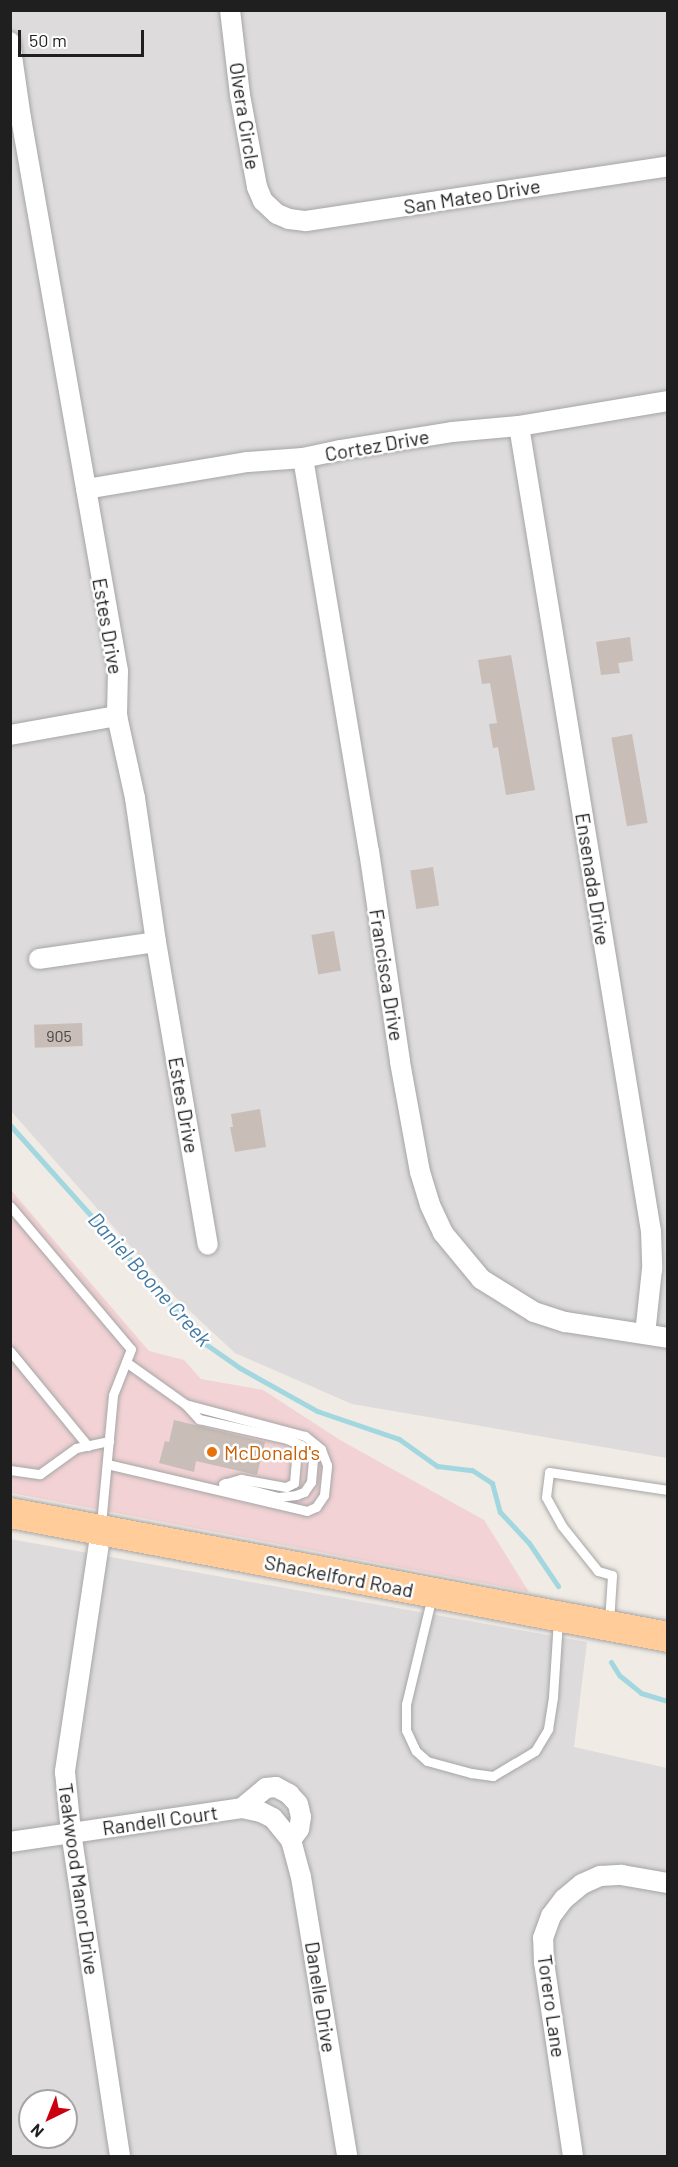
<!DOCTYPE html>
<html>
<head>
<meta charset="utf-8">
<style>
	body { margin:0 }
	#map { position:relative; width:678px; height:2167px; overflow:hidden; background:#f0ebe4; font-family:Barlow,sans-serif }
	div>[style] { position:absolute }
	.residential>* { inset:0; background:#dddbdc }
	.commercial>* { inset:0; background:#f2d2d4 }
	.stream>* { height:5px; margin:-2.5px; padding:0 2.5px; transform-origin:2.5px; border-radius:2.5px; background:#a2d7e0 }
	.building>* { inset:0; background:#c8bdb7; transform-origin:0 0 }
	.roads { filter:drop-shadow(0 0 2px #a6a6a6) drop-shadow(0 0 2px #a6a6a6) }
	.lane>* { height:9px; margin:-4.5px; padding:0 4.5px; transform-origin:4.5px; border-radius:4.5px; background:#fff }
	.street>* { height:20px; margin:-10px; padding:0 10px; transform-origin:10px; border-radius:10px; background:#fff }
	.primary>* { height:30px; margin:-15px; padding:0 15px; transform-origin:15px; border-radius:15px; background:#ffcc9a }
	.dots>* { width:16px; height:16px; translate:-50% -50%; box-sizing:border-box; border:3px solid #fff; border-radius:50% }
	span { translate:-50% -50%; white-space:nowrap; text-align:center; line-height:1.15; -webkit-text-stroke:5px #fff; paint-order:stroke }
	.number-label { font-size:16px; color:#494645 }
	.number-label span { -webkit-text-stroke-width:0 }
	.street-label { font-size:20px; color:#1f1f1f }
	.food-label { font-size:20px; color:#c56008 }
	.left { translate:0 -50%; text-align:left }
	.water-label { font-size:21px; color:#4179a4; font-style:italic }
	.frame { position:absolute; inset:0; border:12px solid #1f1f1f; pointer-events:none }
	.north { position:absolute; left:18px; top:2089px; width:60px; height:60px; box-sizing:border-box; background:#fff; border:2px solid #a5a5a5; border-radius:50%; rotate:223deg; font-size:16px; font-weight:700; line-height:24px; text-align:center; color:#1f1f1f }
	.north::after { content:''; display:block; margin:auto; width:21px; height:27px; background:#cd0010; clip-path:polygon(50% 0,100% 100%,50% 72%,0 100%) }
	.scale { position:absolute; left:18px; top:30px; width:126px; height:27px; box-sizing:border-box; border:3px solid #1f1f1f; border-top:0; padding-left:8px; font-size:18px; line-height:21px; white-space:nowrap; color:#1f1f1f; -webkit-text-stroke:4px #fff; paint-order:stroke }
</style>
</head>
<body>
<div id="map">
	<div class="residential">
		<div style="clip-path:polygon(10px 11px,667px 11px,667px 1458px,352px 1404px,235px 1353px,179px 1301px,11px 1111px)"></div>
		<div style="clip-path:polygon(evenodd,10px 1539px,587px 1642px,574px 1747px,667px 1768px,667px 2156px,11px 2156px,10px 1539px,30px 2101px,66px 2101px,66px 2137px,30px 2137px,30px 2101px)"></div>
	</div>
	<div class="commercial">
		<div style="clip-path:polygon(10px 1189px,149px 1351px,184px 1360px,201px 1379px,263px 1390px,340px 1440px,484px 1520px,529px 1592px,11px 1493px)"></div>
	</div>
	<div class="stream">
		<div style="left:10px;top:1125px;width:295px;rotate:48.2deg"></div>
		<div style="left:207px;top:1345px;width:40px;rotate:34.9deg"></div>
		<div style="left:240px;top:1368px;width:88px;rotate:29.2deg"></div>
		<div style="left:317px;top:1411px;width:87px;rotate:18.9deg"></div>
		<div style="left:399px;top:1439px;width:47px;rotate:35.4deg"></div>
		<div style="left:437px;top:1466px;width:35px;rotate:7deg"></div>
		<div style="left:472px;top:1470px;width:24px;rotate:33deg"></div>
		<div style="left:492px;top:1483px;width:30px;rotate:75deg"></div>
		<div style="left:500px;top:1512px;width:42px;rotate:46.9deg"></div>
		<div style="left:529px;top:1543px;width:52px;rotate:56deg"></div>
		<div style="left:611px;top:1662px;width:15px;rotate:58deg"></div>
		<div style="left:619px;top:1675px;width:28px;rotate:39deg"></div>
		<div style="left:641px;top:1693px;width:28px;rotate:17deg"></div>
	</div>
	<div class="building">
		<div style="clip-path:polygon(630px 637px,633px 661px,618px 663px,620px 673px,601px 675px,596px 642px)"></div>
		<div style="clip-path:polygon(511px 655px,535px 790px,506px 795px,498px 747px,493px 748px,489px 724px,497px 723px,490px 683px,482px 684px,478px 660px)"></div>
		<div style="left:632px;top:734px;width:90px;height:21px;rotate:80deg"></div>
		<div style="left:433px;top:867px;width:39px;height:23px;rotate:81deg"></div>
		<div style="left:334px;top:931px;width:40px;height:23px;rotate:80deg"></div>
		<div style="left:82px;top:1023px;width:23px;height:48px;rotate:88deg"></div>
		<div style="clip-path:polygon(260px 1109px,266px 1147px,235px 1152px,230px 1127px,233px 1127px,231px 1114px)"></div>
		<div style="clip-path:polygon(174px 1420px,265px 1442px,257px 1475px,196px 1461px,194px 1472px,159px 1463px,165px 1441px,169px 1442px)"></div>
	</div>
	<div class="roads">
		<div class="lane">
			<div style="left:10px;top:1206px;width:187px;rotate:49.8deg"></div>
			<div style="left:131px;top:1349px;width:49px;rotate:111.4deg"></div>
			<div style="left:113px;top:1395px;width:131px;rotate:95.3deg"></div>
			<div style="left:10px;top:1351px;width:123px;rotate:50.6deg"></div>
			<div style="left:126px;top:1362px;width:72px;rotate:35.4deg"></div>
			<div style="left:185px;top:1404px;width:21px;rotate:47deg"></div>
			<div style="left:199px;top:1419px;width:90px;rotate:12.8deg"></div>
			<div style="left:287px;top:1439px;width:15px;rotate:23deg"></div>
			<div style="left:301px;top:1445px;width:15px;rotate:48deg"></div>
			<div style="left:107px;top:1464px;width:205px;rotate:13.2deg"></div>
			<div style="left:307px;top:1511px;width:10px;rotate:-24deg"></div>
			<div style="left:316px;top:1507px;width:14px;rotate:-56deg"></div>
			<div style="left:324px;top:1495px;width:30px;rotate:-84deg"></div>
			<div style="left:327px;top:1465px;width:17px;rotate:-111deg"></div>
			<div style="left:321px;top:1449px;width:21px;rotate:-141deg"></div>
			<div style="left:305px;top:1436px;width:124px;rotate:-165.1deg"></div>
			<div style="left:10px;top:1470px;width:30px;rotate:8deg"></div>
			<div style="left:40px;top:1474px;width:44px;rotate:-35.8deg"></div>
			<div style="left:76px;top:1448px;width:34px;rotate:-12deg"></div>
			<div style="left:225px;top:1483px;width:55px;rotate:14.8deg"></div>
			<div style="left:278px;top:1497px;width:18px;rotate:-6deg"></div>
			<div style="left:296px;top:1495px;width:9px;rotate:-21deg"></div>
			<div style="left:304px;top:1492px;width:12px;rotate:-55deg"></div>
			<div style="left:311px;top:1482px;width:22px;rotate:-85deg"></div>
			<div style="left:223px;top:1484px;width:19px;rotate:-16deg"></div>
			<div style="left:241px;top:1479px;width:46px;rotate:10.1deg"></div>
			<div style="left:286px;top:1487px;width:9px;rotate:-27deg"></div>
			<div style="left:294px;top:1483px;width:22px;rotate:-85deg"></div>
			<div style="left:432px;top:1596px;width:111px;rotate:103.5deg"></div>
			<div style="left:406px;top:1704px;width:26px;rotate:90deg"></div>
			<div style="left:406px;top:1730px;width:23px;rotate:65deg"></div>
			<div style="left:416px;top:1751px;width:15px;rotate:42deg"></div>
			<div style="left:427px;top:1761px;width:46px;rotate:15.3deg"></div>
			<div style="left:471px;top:1773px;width:22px;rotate:8deg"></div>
			<div style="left:493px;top:1776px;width:26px;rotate:-31deg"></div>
			<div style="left:515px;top:1763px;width:23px;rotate:-31deg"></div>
			<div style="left:535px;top:1751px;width:26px;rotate:-59deg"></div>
			<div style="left:548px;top:1729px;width:32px;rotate:-81deg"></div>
			<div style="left:553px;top:1697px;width:78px;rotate:-86.3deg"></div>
			<div style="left:609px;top:1622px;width:47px;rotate:-86.3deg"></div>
			<div style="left:612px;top:1575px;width:15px;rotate:-164deg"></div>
			<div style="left:598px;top:1571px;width:58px;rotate:-128.7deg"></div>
			<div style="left:562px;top:1526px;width:33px;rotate:-119deg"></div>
			<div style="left:546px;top:1497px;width:25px;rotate:-83deg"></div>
			<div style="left:549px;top:1472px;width:120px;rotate:8.6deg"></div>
		</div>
		<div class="street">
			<div style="left:230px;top:10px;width:86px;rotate:83.3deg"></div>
			<div style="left:240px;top:95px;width:94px;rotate:79.5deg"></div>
			<div style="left:257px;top:187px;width:15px;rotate:67deg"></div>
			<div style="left:263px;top:201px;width:19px;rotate:43deg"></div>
			<div style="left:277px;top:214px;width:13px;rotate:23deg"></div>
			<div style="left:289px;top:219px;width:17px;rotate:7deg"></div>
			<div style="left:306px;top:221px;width:366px;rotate:-8.6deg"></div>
			<div style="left:10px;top:42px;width:77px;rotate:81.8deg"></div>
			<div style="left:21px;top:118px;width:561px;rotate:80.05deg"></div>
			<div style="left:118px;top:671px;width:45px;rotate:91.3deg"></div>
			<div style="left:117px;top:716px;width:84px;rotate:77.6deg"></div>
			<div style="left:135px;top:798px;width:146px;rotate:81.7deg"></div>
			<div style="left:156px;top:942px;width:307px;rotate:80.3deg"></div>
			<div style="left:519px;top:426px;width:816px;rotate:80.69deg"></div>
			<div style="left:651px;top:1231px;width:38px;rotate:88deg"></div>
			<div style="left:652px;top:1269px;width:65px;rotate:96.1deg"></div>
			<div style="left:303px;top:458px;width:399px;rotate:80.5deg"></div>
			<div style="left:369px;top:851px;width:213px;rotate:81.6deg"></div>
			<div style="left:400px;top:1062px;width:112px;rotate:79.7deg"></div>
			<div style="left:420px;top:1172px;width:34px;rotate:73deg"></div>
			<div style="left:430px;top:1205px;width:31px;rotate:65deg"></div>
			<div style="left:443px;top:1233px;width:60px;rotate:50.4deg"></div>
			<div style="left:481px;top:1279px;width:62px;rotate:31.9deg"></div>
			<div style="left:534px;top:1312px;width:33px;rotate:18deg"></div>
			<div style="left:565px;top:1322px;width:104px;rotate:8.8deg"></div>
			<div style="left:86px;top:489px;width:164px;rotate:-9.5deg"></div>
			<div style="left:248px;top:462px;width:55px;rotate:-4.2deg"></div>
			<div style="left:303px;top:458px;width:38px;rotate:-12deg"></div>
			<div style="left:340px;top:450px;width:113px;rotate:-9.1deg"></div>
			<div style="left:452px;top:432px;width:67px;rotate:-5.1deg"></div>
			<div style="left:519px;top:426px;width:151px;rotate:-9.5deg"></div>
			<div style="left:10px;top:735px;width:109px;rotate:-10.1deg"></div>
			<div style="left:39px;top:959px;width:118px;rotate:-8.3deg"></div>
			<div style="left:101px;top:1530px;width:245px;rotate:98.5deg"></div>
			<div style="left:65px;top:1772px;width:60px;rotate:84.3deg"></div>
			<div style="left:71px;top:1832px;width:328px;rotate:81.4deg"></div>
			<div style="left:242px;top:1808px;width:31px;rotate:-40deg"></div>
			<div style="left:266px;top:1788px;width:10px;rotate:-6deg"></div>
			<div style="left:276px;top:1787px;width:15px;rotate:28deg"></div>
			<div style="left:289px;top:1794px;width:13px;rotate:48deg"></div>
			<div style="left:298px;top:1804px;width:13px;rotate:77deg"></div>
			<div style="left:301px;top:1817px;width:12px;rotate:99deg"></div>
			<div style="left:299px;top:1829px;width:14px;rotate:126deg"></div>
			<div style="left:10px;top:1842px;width:234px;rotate:-8.3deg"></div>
			<div style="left:242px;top:1808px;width:19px;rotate:12deg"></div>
			<div style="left:261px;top:1812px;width:13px;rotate:27deg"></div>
			<div style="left:273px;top:1818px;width:28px;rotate:51deg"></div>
			<div style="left:291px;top:1840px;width:38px;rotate:75deg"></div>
			<div style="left:301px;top:1877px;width:283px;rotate:80.6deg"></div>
			<div style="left:573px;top:2156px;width:195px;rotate:-98.5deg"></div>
			<div style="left:544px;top:1963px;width:25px;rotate:-92deg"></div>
			<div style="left:543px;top:1938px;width:23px;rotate:-70deg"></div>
			<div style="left:551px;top:1916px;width:21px;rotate:-53deg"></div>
			<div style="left:564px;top:1899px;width:23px;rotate:-40deg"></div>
			<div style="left:582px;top:1884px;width:20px;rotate:-24deg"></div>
			<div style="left:600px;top:1876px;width:22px;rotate:-3deg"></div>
			<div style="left:622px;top:1875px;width:47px;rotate:9.9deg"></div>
		</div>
		<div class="primary">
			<div style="left:10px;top:1513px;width:670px;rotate:10.67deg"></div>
		</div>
	</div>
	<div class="dots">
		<div style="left:212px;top:1452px;background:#e8710a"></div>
	</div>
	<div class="number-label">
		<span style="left:59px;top:1036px">905</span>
	</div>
	<div class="street-label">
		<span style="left:245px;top:116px;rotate:81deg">Olvera Circle</span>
		<span style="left:472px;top:196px;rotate:-9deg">San Mateo Drive</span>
		<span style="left:377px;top:445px;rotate:-10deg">Cortez Drive</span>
		<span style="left:108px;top:626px;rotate:80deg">Estes Drive</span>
		<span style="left:593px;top:879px;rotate:81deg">Ensenada Drive</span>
		<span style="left:387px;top:975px;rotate:81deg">Francisca Drive</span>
		<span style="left:184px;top:1105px;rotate:80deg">Estes Drive</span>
		<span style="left:339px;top:1576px;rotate:11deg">Shackelford Road</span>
		<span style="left:160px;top:1820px;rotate:-8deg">Randell Court</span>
		<span style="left:79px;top:1879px;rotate:82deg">Teakwood Manor Drive</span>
		<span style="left:321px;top:1997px;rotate:81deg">Danelle Drive</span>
		<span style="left:552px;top:2006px;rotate:82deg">Torero Lane</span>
	</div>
	<div class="food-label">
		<span class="left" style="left:224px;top:1452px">McDonald's</span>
	</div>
	<div class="water-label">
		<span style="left:150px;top:1279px;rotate:48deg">Daniel Boone Creek</span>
	</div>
	<div class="frame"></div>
	<div class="north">N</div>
	<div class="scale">50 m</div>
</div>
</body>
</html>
